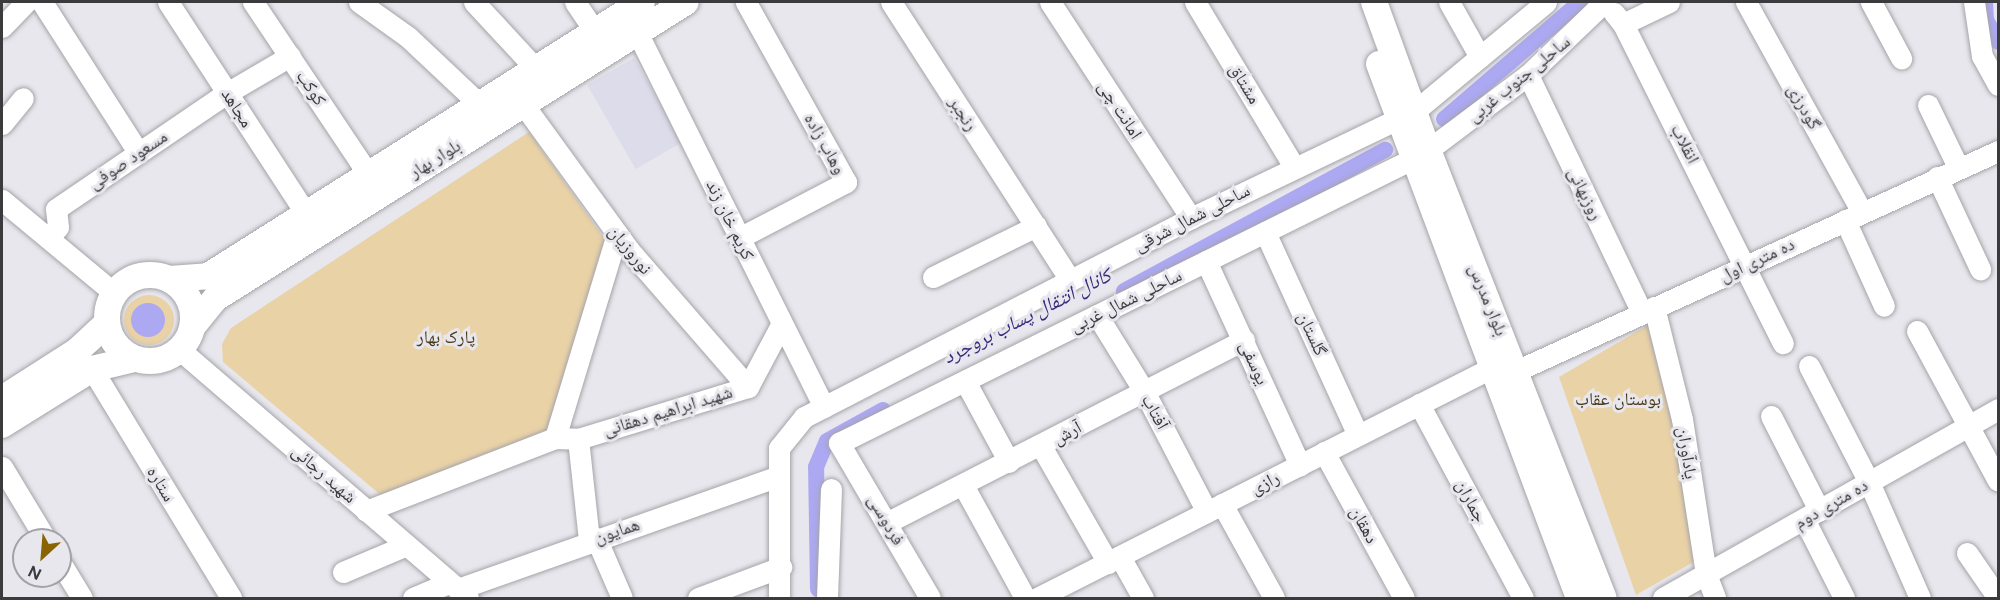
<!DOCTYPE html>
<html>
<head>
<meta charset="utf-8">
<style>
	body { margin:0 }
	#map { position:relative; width:2000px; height:600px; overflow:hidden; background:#e7e7ed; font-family:Figtree,"Noto Naskh Arabic",sans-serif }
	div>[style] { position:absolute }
	.built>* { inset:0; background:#dcdcea; transform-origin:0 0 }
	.green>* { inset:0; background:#ead2a7 }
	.round { border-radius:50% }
	.water>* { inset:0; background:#aca8f1 }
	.canal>* { height:16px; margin:-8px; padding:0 8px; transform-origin:8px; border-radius:8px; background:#aca8f1 }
	.roads { filter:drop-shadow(0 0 2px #a4a4a9) drop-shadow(0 0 2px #a4a4a9) }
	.minor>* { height:21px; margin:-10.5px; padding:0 10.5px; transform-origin:10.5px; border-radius:10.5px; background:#fff }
	.major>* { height:26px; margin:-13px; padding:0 13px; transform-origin:13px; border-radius:13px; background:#fff }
	.major>.ring { margin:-13px; padding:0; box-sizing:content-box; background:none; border:26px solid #fff; border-radius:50% }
	span { translate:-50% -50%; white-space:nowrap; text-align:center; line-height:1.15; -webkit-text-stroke:6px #e7e7ed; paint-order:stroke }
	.street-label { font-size:18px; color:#3b3b3e }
	.park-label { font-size:18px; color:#493818 }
	.water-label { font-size:20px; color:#3a2a7d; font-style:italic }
	.frame { position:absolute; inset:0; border:3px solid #3b3b3e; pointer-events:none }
	.north { position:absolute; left:12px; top:528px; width:60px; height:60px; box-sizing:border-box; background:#e7e7ed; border:2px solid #a2a2a7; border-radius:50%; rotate:206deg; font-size:16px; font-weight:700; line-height:24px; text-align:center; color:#3b3b3e }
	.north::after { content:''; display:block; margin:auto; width:21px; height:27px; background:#8a6302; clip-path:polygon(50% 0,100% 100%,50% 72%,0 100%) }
</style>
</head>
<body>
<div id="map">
	<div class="built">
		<div style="left:634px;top:58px;width:97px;height:54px;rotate:60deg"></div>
	</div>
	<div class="green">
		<div style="clip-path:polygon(529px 132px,606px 241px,547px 430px,383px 497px,223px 362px,222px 344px,231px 328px)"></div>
		<div class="round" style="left:124px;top:295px;width:50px;height:50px"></div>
		<div style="clip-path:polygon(1648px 325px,1672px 419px,1695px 561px,1636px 595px,1559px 377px)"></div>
	</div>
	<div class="water">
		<div class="round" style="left:131px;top:303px;width:34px;height:34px"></div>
	</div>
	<div class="canal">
		<div style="left:1985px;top:2px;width:18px;rotate:87deg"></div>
		<div style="left:1986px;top:20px;width:25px;rotate:61deg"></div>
		<div style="left:1444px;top:119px;width:179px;rotate:-40.7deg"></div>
		<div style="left:1124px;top:291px;width:297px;rotate:-28.4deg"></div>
		<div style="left:818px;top:589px;width:122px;rotate:-90.9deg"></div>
		<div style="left:816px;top:467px;width:28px;rotate:-67deg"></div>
		<div style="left:827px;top:441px;width:64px;rotate:-29deg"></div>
	</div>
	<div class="roads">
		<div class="minor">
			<div style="left:42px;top:2px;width:178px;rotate:57.4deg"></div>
			<div style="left:168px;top:2px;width:253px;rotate:56.9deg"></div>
			<div style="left:253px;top:2px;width:208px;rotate:56.2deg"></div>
			<div style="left:359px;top:2px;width:60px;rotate:35.5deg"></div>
			<div style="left:408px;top:37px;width:98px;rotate:43.3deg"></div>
			<div style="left:474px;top:2px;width:91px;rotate:47.2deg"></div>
			<div style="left:575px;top:2px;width:36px;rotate:56deg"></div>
			<div style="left:891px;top:2px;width:331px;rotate:57.2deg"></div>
			<div style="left:1050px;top:2px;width:258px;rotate:56.9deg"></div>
			<div style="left:1195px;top:2px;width:192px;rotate:59deg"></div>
			<div style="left:1449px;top:2px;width:63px;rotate:60.6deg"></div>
			<div style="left:1746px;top:2px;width:240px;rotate:61.1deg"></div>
			<div style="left:1871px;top:2px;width:64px;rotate:61.8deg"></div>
			<div style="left:1974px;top:2px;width:55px;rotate:81.6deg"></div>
			<div style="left:1982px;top:56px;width:33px;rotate:61deg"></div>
			<div style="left:1614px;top:13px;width:14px;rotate:51deg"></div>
			<div style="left:1623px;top:24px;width:51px;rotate:-25.6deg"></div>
			<div style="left:1623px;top:24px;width:357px;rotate:63.4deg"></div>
			<div style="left:2px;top:27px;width:35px;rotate:-46deg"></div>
			<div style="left:637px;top:32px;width:419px;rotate:63.5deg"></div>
			<div style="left:1528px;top:75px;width:264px;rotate:64.4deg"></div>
			<div style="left:523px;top:104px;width:180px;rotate:54deg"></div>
			<div style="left:629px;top:250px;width:181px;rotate:49deg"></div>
			<div style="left:1928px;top:105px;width:69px;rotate:64.2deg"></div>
			<div style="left:1416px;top:110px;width:169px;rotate:-39.7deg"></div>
			<div style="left:2px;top:124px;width:33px;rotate:-51deg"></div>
			<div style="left:1428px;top:150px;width:125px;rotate:-36.9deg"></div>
			<div style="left:1528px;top:75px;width:105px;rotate:-43.8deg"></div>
			<div style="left:1937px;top:177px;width:102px;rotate:64.9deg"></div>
			<div style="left:2px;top:200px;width:146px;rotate:39.7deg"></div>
			<div style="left:1845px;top:220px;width:94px;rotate:65.6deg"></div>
			<div style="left:1265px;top:232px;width:223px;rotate:65.4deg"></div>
			<div style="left:49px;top:238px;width:14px;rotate:-51deg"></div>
			<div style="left:58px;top:227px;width:18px;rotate:-96deg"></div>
			<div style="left:56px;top:209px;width:207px;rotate:-34.2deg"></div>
			<div style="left:227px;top:93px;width:73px;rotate:-30.4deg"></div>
			<div style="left:739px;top:238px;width:121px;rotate:-27.6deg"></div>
			<div style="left:846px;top:182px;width:206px;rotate:-119.1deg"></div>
			<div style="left:1206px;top:261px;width:225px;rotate:65.3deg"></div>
			<div style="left:933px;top:277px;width:115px;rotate:-26.3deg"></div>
			<div style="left:1654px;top:307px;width:115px;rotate:76deg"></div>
			<div style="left:1682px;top:419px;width:157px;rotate:81.2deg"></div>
			<div style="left:1706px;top:574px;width:26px;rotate:69deg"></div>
			<div style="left:1097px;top:315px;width:89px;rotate:58.3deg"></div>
			<div style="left:1144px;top:391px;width:136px;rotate:62.5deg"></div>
			<div style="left:1917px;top:331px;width:170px;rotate:61.6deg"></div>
			<div style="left:180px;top:350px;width:380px;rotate:40.7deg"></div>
			<div style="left:1809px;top:366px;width:131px;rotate:62.7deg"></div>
			<div style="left:1869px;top:482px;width:127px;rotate:66.3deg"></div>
			<div style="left:92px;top:369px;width:268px;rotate:58.7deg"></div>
			<div style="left:1516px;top:371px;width:530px;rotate:-24.53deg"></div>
			<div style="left:965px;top:381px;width:92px;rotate:61.5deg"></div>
			<div style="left:1419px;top:404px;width:220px;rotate:61.8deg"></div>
			<div style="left:1771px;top:416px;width:106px;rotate:62.9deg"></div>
			<div style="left:555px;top:438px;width:23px;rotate:2deg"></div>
			<div style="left:578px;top:439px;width:178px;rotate:-17deg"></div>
			<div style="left:748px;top:387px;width:70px;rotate:-62deg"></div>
			<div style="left:578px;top:439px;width:102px;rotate:83.8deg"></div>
			<div style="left:1041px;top:446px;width:135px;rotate:60.2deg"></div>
			<div style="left:1324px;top:452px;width:166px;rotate:61.3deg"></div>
			<div style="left:2px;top:467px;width:85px;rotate:58.9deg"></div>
			<div style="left:963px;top:485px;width:129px;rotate:61.2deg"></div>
			<div style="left:1222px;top:504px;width:107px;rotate:61deg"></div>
			<div style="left:366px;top:511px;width:203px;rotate:-21.1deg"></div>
			<div style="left:555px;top:438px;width:213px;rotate:-73.1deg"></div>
			<div style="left:1804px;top:519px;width:89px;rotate:63.1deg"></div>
			<div style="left:888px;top:522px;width:400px;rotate:-27.1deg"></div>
			<div style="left:596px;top:538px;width:65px;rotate:66.6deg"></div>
			<div style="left:1967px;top:553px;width:55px;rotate:55.4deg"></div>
			<div style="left:1120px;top:557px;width:47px;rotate:60.7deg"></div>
			<div style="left:60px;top:562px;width:42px;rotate:58.6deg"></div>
			<div style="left:343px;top:572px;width:69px;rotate:-22.9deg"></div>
			<div style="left:458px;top:589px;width:339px;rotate:-19.4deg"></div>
			<div style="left:413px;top:598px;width:39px;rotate:-23deg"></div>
			<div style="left:698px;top:598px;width:89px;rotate:-20.5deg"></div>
			<div style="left:779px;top:598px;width:150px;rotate:-90deg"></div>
			<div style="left:779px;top:448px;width:40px;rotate:-51deg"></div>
			<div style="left:804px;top:417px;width:435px;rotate:-27.2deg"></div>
			<div style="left:1191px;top:218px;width:232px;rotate:-25.6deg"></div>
			<div style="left:827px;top:598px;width:109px;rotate:-87.9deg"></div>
			<div style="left:930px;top:598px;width:180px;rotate:-120.4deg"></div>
			<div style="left:839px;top:443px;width:640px;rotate:-26.36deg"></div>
			<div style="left:1037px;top:598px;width:511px;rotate:-26.87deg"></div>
			<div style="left:1663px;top:598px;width:385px;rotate:-29.4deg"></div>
		</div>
		<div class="major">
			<div style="left:1374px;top:2px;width:158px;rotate:70deg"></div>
			<div style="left:1428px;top:150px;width:481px;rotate:68.6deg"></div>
			<div style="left:1379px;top:64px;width:570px;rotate:69.47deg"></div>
			<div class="ring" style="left:107px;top:275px;width:60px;height:60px"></div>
			<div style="left:169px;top:279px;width:39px;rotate:-4deg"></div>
			<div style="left:208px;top:276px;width:513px;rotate:-32.27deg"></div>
			<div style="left:193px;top:326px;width:36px;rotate:-51deg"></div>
			<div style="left:216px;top:298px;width:555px;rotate:-32.2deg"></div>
			<div style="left:2px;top:399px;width:89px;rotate:-32.6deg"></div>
			<div style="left:77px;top:351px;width:41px;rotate:-43deg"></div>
			<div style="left:2px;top:425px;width:106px;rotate:-31.9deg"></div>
			<div style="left:92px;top:369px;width:43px;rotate:-13.4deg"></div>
		</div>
	</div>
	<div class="street-label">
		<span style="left:1519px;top:79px;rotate:-39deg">ساحلی جنوب غربی</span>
		<span style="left:1245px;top:84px;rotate:59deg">مشتاق</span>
		<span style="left:311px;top:88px;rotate:56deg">کوکب</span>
		<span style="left:1804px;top:107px;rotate:61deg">گودرزی</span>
		<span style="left:237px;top:108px;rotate:57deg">مجاهد</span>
		<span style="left:1120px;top:110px;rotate:57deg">امانت چی</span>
		<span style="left:963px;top:114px;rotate:57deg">رنجبر</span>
		<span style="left:825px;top:144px;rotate:61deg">وهاب زاده</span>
		<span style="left:1685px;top:144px;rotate:63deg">انقلاب</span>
		<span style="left:435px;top:159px;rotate:-32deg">بلوار بهار</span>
		<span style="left:128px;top:160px;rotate:-34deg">مسعود صوفی</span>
		<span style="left:1585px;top:194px;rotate:64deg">روزبهانی</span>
		<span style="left:1192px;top:218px;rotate:-27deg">ساحلی شمال شرقی</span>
		<span style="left:730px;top:220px;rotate:64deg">کریم خان زند</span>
		<span style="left:630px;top:250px;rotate:51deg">نوروزیان</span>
		<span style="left:1757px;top:260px;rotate:-25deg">ده متری اول</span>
		<span style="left:1488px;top:300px;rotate:68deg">بلوار مدرس</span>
		<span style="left:1126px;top:301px;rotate:-26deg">ساحلی شمال غربی</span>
		<span style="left:1312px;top:334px;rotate:65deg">گلستان</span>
		<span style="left:1254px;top:363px;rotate:66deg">یوسفی</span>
		<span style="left:668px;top:411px;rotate:-17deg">شهید ابراهیم دهقانی</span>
		<span style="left:1155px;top:412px;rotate:62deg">آفتاب</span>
		<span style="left:1067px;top:433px;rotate:-28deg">آرش</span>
		<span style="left:1687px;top:453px;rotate:81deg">یادآوران</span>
		<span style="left:324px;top:474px;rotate:41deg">شهید رجائی</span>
		<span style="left:1265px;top:483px;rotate:-27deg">رازی</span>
		<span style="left:161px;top:484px;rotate:59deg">ستاره</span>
		<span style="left:1471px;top:501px;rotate:62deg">جماران</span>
		<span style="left:1831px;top:504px;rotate:-30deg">ده متری دوم</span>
		<span style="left:886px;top:520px;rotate:60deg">فردوسی</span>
		<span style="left:1364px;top:525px;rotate:61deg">دهقان</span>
		<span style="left:617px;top:531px;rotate:-18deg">همایون</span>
	</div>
	<div class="park-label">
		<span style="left:446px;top:337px">پارک بهار</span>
		<span style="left:1618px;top:399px">بوستان عقاب</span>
	</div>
	<div class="water-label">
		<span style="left:1027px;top:316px;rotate:-27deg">کانال انتقال پساب بروجرد</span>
	</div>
	<div class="frame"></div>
	<div class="north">N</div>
</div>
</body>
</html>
